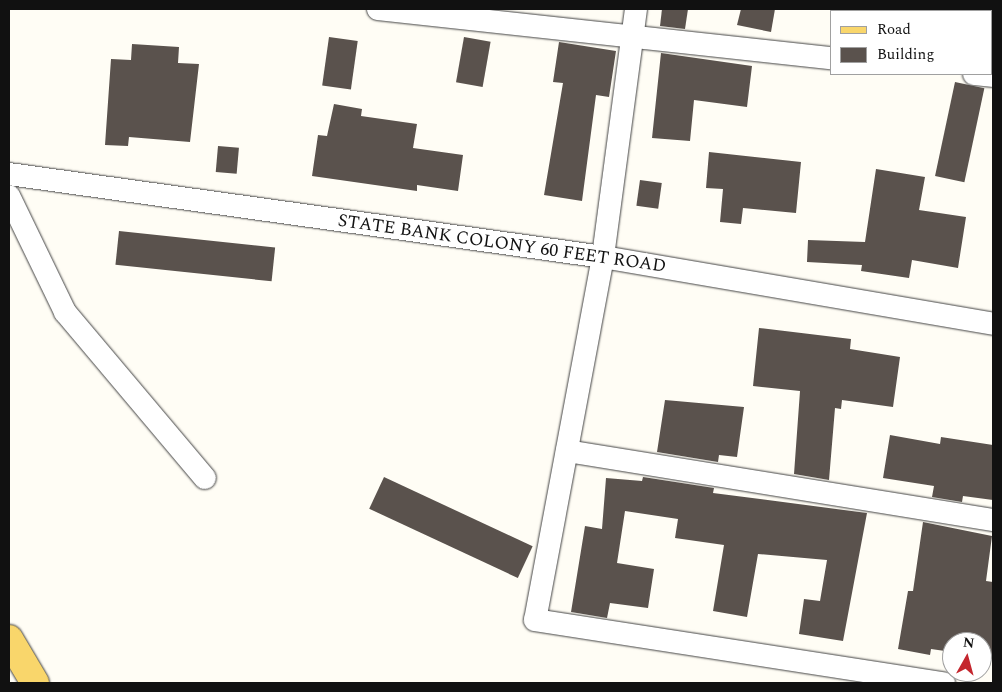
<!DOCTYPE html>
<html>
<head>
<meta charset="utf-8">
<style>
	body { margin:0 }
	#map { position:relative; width:1002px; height:692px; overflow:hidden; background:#fffdf5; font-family:Spectral,serif }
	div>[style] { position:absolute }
	.building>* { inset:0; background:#5a524d; transform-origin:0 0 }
	.roads { filter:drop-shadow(0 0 1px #444) drop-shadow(0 0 1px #444) }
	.minor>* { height:22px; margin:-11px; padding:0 11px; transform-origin:11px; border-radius:11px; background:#fff }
	.major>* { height:28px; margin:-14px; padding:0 14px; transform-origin:14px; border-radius:14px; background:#f9d66b }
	span { translate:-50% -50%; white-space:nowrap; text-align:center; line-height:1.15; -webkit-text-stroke:5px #fff; paint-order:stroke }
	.street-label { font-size:18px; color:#111 }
	.frame { position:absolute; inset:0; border:10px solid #111; pointer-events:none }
	.legend { position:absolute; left:830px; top:10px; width:162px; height:65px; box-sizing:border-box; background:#fff; border:1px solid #a0a0a0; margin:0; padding:6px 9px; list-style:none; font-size:15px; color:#111 }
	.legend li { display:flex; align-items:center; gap:10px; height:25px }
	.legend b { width:25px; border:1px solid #a0a0a0 }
	.north { position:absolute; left:942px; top:632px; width:50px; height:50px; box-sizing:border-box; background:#fff; border:1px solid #a0a0a0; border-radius:50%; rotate:7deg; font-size:14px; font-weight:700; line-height:20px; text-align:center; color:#111 }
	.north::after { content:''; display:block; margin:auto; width:18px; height:22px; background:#c4262e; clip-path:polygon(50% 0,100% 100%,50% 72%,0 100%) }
</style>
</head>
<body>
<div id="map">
	<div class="building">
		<div style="clip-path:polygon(662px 9px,688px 9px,685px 29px,660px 26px)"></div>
		<div style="clip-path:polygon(741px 9px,775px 9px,771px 32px,737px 25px)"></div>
		<div style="left:329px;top:37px;width:29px;height:49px;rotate:8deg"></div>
		<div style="left:464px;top:37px;width:27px;height:46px;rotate:10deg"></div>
		<div style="clip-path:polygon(559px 42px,616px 51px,609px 97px,596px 95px,582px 201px,544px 195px,563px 83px,553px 82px)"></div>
		<div style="clip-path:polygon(132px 44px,179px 47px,178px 63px,199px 64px,190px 142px,129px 137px,128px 146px,105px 145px,111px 59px,131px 60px)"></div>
		<div style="clip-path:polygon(661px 53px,752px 66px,747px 107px,694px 100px,690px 141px,652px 138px)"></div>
		<div style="left:955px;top:82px;width:30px;height:96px;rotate:12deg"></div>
		<div style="clip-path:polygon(334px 104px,362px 109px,361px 116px,417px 124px,413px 148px,463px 155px,458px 191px,417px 185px,417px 191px,312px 176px,318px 135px,327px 136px)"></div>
		<div style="left:218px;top:146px;width:21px;height:26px;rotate:5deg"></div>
		<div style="clip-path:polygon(709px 152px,801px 162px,796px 213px,743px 208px,741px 224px,720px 222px,723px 189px,706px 188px)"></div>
		<div style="clip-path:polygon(876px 169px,925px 177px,919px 210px,966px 217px,958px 268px,912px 260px,909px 278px,861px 271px,862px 265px,807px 262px,808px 240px,865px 242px)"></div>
		<div style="left:640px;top:180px;width:22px;height:26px;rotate:8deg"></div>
		<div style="left:119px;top:231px;width:157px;height:34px;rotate:6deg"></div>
		<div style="clip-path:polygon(759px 328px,851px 339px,850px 349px,900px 357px,893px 407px,842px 400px,841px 409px,835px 408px,829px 480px,794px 474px,800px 391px,753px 386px)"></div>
		<div style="clip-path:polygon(665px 400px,744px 407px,737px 457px,719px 455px,718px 462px,657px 452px)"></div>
		<div style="clip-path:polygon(890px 435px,940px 444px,941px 437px,993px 445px,993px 500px,963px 496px,962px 502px,932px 497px,934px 486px,883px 478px)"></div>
		<div style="left:384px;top:477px;width:164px;height:35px;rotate:25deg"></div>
		<div style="clip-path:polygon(643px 477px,714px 488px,713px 493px,867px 513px,843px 641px,799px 634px,804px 599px,820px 601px,827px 560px,758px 554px,747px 617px,713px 611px,724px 545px,675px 538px,678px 519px,625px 511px,617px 563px,654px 569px,648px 608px,610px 603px,607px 618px,571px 612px,585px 526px,602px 529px,606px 478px,642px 481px)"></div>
		<div style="clip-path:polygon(923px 522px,992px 536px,986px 581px,993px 582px,993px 659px,982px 657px,982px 642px,952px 642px,952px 652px,931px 649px,930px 655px,898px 649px,908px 591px,913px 591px)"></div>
	</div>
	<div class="roads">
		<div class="minor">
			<div style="left:378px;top:9px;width:456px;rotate:6.2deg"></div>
			<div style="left:636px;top:9px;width:250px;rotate:97.6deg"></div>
			<div style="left:603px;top:257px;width:369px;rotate:100.6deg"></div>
			<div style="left:535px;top:620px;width:414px;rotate:8.8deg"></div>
			<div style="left:888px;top:11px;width:2px;rotate:-90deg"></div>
			<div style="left:975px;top:11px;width:2px;rotate:-90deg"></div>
			<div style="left:974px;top:74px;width:19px;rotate:6deg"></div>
			<div style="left:9px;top:174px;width:600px;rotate:7.95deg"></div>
			<div style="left:603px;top:257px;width:396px;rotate:9.7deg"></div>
			<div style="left:9px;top:196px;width:129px;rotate:64.2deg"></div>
			<div style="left:65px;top:312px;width:217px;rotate:49.9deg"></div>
			<div style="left:567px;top:451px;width:432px;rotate:9.2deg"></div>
		</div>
		<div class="major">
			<div style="left:9px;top:639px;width:51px;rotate:59.4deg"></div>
		</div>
	</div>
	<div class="street-label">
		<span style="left:502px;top:244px;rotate:8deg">STATE BANK COLONY 60 FEET ROAD</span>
	</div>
	<div class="frame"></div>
	<ul class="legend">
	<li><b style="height:6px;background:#f9d66b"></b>Road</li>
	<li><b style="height:14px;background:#5a524d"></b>Building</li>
	</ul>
	<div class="north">N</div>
</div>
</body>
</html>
